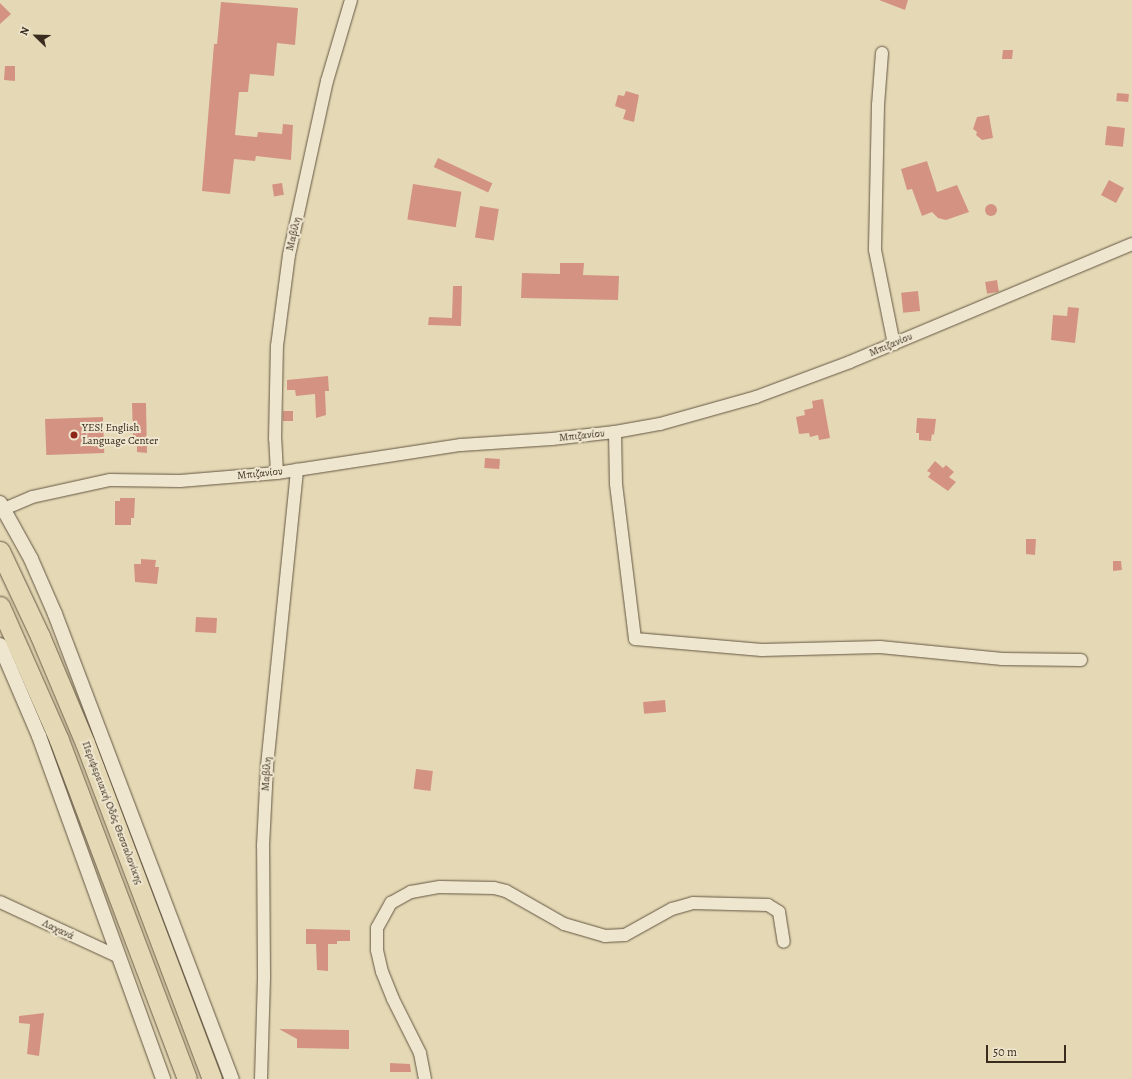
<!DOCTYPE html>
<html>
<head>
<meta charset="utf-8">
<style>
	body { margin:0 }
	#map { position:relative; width:1132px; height:1079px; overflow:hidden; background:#e5d9b5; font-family:Alegreya,serif }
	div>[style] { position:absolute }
	.building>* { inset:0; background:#d49382; transform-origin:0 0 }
	.round { border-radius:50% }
	.roads { filter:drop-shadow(0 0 1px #645643) drop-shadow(0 0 1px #645643) }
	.minor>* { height:12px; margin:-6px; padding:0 6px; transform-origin:6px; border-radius:6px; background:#eee6cf }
	.tertiary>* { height:14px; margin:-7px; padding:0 7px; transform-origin:7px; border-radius:7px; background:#eee6cf }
	.trunk>* { height:19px; margin:-9.5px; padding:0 9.5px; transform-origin:9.5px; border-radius:9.5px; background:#e5d9b5 }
	.dots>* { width:11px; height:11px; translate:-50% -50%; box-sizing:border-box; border:2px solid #eee6cf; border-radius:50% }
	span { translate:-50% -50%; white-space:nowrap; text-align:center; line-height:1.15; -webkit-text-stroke:4px #eee6cf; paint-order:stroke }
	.street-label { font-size:11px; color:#392b1d }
	.poi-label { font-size:11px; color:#392b1d }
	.left { translate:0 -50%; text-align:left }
	.north { position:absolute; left:16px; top:16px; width:40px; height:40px; -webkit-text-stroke:3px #eee6cf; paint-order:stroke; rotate:293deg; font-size:11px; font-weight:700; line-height:16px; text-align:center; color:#392b1d }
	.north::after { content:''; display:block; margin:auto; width:14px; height:18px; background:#392b1d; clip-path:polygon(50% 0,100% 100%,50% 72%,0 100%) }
	.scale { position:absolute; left:986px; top:1045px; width:80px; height:18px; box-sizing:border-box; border:2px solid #392b1d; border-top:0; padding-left:5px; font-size:12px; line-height:14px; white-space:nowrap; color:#392b1d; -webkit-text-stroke:3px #eee6cf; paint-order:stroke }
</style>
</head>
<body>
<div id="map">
	<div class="building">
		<div style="clip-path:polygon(879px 0,908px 0,905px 10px)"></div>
		<div style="clip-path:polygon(221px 2px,298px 8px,295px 45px,277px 43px,274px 76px,250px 74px,248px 92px,239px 92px,235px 135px,257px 137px,258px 132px,282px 134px,283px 124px,293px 125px,291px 160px,256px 156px,255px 161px,234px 159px,230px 194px,202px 191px,214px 44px,217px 44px)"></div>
		<div style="clip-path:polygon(0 3px,11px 14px,0 24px)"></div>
		<div style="clip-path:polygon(1003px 50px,1013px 50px,1012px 59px,1002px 59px)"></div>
		<div style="clip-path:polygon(5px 66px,15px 66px,15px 81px,4px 80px)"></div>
		<div style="clip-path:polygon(626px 91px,639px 95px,634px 122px,623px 119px,626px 110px,615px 106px,618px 95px,624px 96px)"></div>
		<div style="left:1117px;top:93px;width:12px;height:8px;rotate:5deg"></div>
		<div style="clip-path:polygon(989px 115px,993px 138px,982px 140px,976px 135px,977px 132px,973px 129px,977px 117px)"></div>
		<div style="left:1107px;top:126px;width:18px;height:19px;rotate:6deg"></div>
		<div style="left:438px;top:158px;width:60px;height:10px;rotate:25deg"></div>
		<div style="clip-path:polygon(927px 161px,937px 192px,957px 185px,969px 212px,946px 220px,938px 218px,932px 212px,922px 216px,912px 189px,907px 190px,901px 169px)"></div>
		<div style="left:1109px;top:180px;width:17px;height:17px;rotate:28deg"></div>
		<div style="left:282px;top:183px;width:12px;height:10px;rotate:81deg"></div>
		<div style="left:413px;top:184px;width:49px;height:36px;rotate:9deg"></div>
		<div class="round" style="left:985px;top:204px;width:12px;height:12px"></div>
		<div style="left:480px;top:206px;width:19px;height:32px;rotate:9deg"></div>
		<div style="clip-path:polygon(560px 263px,584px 263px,583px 275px,619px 276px,618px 300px,521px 298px,522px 273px,560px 274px)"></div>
		<div style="left:997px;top:280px;width:12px;height:12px;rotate:81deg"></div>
		<div style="clip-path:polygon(453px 286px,462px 286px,461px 326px,428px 325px,429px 317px,452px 318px)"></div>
		<div style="left:918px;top:291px;width:20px;height:17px;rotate:84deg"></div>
		<div style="clip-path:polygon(1068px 307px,1079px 308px,1075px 343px,1051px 340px,1053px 315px,1067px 316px)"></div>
		<div style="clip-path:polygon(328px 376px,329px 391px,325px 391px,326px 415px,316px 418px,315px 394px,296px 396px,295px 390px,287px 390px,287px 380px)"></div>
		<div style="clip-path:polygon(823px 399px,830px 438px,819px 440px,818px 435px,810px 437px,809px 433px,799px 434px,796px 417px,805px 415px,804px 410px,813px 408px,812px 401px)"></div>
		<div style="clip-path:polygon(132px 403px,146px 403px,147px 453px,137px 452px,137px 437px,133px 437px)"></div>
		<div style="left:283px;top:411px;width:10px;height:10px"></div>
		<div style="left:103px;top:417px;width:36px;height:58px;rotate:88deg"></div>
		<div style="clip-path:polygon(917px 418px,936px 419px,934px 435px,932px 434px,931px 441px,919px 440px,919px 433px,916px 433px)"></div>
		<div style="left:485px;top:458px;width:15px;height:10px;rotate:4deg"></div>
		<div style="clip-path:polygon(935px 461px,943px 468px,946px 465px,954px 472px,949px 477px,956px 482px,948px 491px,928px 477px,931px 473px,927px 471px)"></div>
		<div style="clip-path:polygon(120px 498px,135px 498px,134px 518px,131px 518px,131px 525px,115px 525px,115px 501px,120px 501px)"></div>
		<div style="clip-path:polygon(1026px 539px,1036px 539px,1035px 555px,1026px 554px)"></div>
		<div style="clip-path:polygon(141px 559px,156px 560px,155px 567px,159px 567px,157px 584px,135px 582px,134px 564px,141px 564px)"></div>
		<div style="clip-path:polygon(1113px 561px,1121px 561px,1122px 570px,1113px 571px)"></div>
		<div style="left:196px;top:617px;width:21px;height:15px;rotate:3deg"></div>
		<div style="left:665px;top:700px;width:12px;height:22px;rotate:85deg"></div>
		<div style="left:416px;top:769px;width:17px;height:20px;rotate:7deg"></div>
		<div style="clip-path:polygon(306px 929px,350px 930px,350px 941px,337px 941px,337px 944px,328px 944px,328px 971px,317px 970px,316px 944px,306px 944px)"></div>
		<div style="clip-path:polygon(44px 1013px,39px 1056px,27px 1054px,30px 1024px,19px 1023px,19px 1016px)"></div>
		<div style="clip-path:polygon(279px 1029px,349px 1030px,349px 1049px,297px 1048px,297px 1039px)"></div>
		<div style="clip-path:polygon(390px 1063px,410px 1064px,411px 1072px,390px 1072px)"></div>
	</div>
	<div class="roads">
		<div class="minor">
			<div style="left:882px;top:53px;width:52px;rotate:94.4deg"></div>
			<div style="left:878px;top:105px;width:145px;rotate:91.2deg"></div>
			<div style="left:875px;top:250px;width:96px;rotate:78.6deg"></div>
			<div style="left:615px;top:432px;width:52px;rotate:88.9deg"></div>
			<div style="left:616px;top:484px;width:156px;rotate:83deg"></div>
			<div style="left:635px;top:639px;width:127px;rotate:5deg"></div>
			<div style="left:762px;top:650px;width:118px;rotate:-1.5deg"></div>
			<div style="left:880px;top:647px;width:123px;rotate:5.6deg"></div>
			<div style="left:1002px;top:659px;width:79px;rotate:0.7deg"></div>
			<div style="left:277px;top:473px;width:34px;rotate:-93deg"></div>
			<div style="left:275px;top:439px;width:93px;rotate:-88.8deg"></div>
			<div style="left:277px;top:346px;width:92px;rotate:-82.5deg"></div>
			<div style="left:289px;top:255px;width:178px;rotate:-77.7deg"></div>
			<div style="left:327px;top:81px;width:84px;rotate:-73.5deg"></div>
			<div style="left:4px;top:509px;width:30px;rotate:-23deg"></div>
			<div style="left:32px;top:497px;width:80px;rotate:-12.3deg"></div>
			<div style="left:110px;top:480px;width:70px;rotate:0.8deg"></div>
			<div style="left:180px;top:481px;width:97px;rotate:-4.7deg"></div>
			<div style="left:277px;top:473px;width:186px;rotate:-8.7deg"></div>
			<div style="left:461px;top:445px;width:91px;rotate:-3.8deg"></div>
			<div style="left:552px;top:439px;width:63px;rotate:-6.3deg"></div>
			<div style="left:615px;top:432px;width:46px;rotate:-10.1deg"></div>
			<div style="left:660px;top:424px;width:100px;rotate:-15.7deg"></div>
			<div style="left:756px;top:397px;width:100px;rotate:-20.4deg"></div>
			<div style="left:850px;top:362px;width:306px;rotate:-22.7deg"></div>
			<div style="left:0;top:902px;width:129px;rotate:24.8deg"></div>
			<div style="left:261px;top:1079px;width:103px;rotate:-88.3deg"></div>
			<div style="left:264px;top:976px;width:130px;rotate:-90.4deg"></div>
			<div style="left:263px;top:846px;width:80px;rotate:-87.1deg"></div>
			<div style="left:267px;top:766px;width:298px;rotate:-84.2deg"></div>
			<div style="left:425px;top:1079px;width:26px;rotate:-101deg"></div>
			<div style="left:420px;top:1053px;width:60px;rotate:-116.6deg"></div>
			<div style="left:393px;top:999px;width:29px;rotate:-112deg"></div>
			<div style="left:382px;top:972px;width:23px;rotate:-103deg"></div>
			<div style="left:377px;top:950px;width:22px;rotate:-90deg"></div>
			<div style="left:377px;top:928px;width:29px;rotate:-61deg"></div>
			<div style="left:391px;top:903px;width:23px;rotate:-29deg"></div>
			<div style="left:411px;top:892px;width:29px;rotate:-10deg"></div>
			<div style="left:440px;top:887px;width:54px;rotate:1.1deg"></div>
			<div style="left:494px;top:888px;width:12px;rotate:14deg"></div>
			<div style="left:506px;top:891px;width:67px;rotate:29.6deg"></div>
			<div style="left:564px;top:924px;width:43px;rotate:16.3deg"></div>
			<div style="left:605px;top:936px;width:20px;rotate:-3deg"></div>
			<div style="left:625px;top:935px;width:54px;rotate:-29deg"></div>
			<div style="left:672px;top:909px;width:22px;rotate:-16deg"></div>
			<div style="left:693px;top:903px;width:75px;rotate:1.5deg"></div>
			<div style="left:768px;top:905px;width:13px;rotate:32deg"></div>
			<div style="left:779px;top:912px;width:30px;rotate:81deg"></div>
		</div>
		<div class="tertiary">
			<div style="left:0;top:503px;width:64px;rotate:61deg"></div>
			<div style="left:31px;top:559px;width:60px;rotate:66.4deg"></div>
			<div style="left:55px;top:614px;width:498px;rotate:69.2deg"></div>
			<div style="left:0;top:645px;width:99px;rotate:66.8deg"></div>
			<div style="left:39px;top:736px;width:365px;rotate:70.1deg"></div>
		</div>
		<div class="trunk">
			<div style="left:0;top:551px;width:94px;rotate:64.8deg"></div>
			<div style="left:40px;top:636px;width:116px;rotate:67.2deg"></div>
			<div style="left:85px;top:743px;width:359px;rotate:69.3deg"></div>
			<div style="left:0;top:606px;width:146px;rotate:66.2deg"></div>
			<div style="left:59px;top:740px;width:362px;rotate:69.3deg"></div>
		</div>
	</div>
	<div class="dots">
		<div style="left:74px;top:435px;background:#8f2418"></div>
	</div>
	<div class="street-label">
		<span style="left:294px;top:234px;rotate:-77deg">Μαβίλη</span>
		<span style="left:891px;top:345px;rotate:-23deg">Μπιζανίου</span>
		<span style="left:582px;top:436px;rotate:-6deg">Μπιζανίου</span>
		<span style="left:260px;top:474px;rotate:-6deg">Μπιζανίου</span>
		<span style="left:267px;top:774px;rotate:-86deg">Μαβίλη</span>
		<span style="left:112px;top:813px;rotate:69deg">Περιφερειακή Οδός Θεσσαλονίκης</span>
		<span style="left:58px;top:930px;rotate:25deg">Λαχανά</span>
	</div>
	<div class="poi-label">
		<span class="left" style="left:82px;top:435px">YES! English<br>Language Center</span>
	</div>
	<div class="north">N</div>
	<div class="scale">50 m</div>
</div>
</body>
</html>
